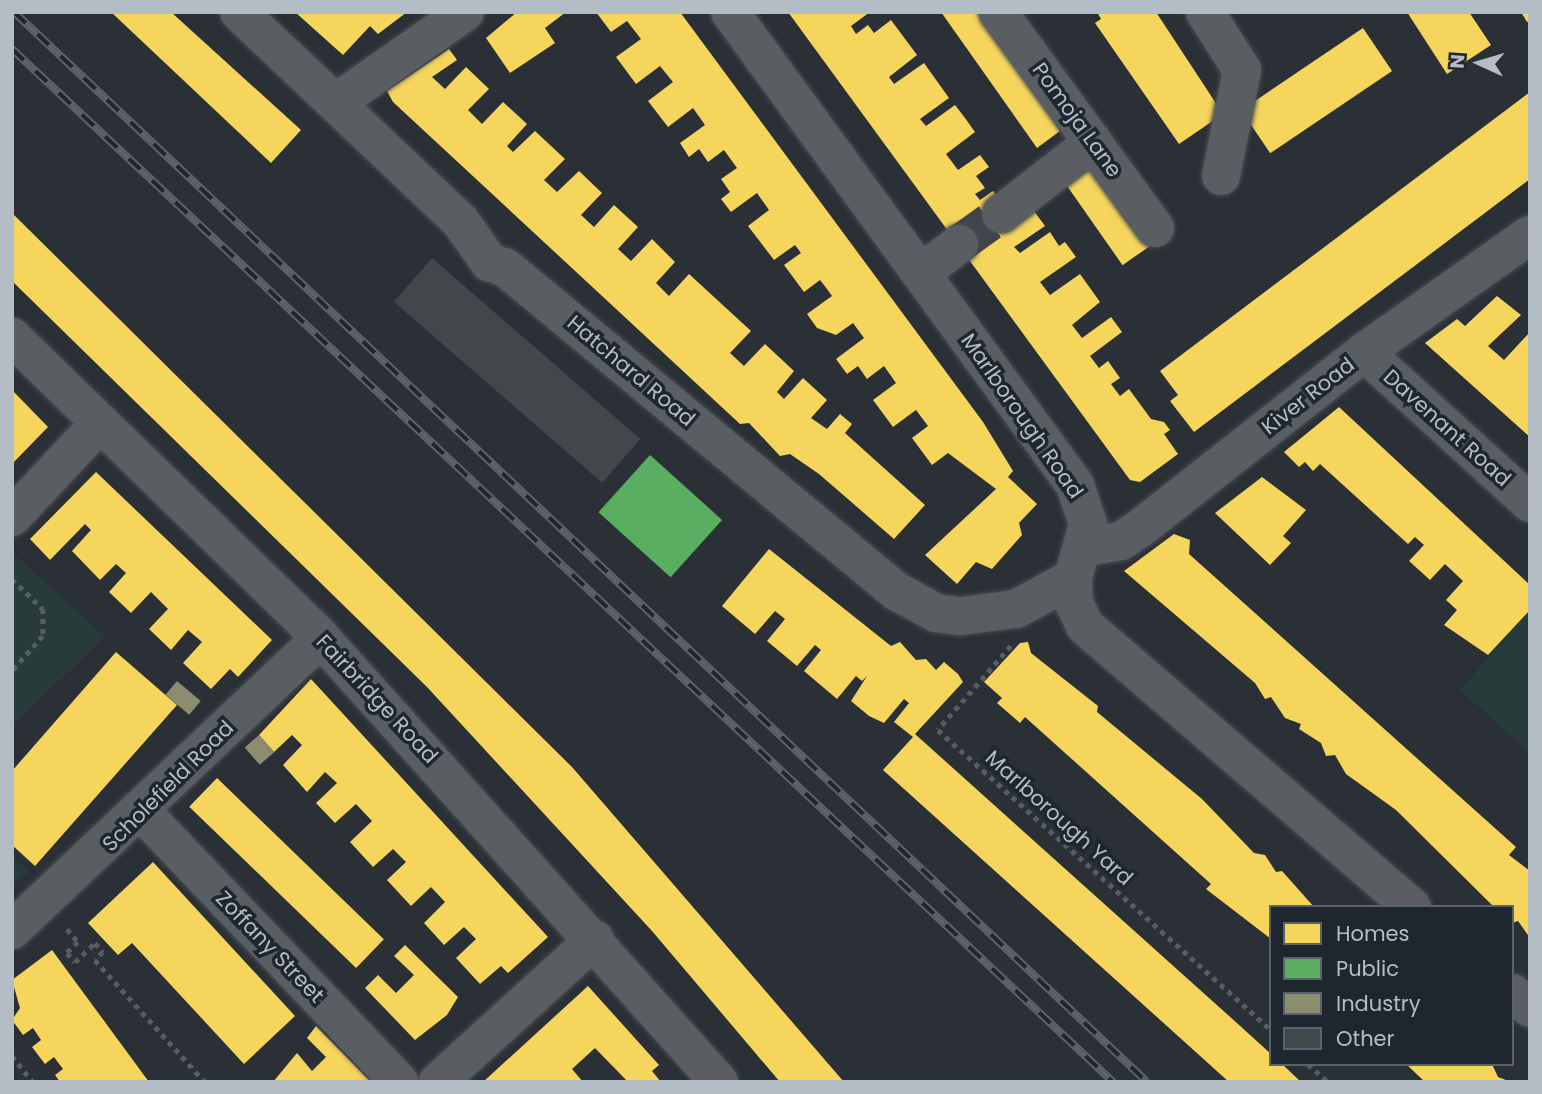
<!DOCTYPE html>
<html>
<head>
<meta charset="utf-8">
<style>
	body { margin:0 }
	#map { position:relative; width:1542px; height:1094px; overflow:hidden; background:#2a3035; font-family:Poppins,sans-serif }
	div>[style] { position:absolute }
	.green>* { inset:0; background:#283b3b }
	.homes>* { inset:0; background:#f6d55c; transform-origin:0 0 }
	.public>* { inset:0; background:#5aae61; transform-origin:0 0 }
	.industry>* { inset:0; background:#8c8c6e; transform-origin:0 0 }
	.building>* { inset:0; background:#42474c; transform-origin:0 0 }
	.minor-tunnel>* { height:38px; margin-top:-19px; transform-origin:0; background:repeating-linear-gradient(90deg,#3f454b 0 38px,transparent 0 57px) }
	.path>* { height:4.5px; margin-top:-2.25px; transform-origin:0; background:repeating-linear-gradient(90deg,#585d60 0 5px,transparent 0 10px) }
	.roads { filter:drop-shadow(0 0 2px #484c50) drop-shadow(0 0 2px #484c50) }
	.minor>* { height:38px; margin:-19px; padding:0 19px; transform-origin:19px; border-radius:19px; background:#5a5e63 }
	.rail>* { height:8px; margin-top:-4px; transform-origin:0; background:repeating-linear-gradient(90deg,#1e272f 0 16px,#5e6267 0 32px); box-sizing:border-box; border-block:2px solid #5e6267 }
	span { translate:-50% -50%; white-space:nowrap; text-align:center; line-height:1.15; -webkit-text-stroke:7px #1e272f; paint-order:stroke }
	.street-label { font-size:21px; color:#b4bdc6 }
	.frame { position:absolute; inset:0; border:14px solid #b4bdc6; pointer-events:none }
	.legend { position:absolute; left:1269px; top:905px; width:245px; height:161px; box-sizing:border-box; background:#1e272f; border:2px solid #5a636b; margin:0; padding:9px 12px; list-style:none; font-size:21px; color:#b4bdc6 }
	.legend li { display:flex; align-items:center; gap:14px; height:35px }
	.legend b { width:35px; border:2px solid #5a636b }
	.north { position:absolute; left:1444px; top:28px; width:70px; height:70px; -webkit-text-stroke:5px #1e272f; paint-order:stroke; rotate:274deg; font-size:19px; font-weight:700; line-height:28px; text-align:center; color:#b4bdc6 }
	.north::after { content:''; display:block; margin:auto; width:24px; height:32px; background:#b4bdc6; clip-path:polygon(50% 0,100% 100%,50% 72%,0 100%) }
</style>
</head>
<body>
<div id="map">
	<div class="green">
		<div style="clip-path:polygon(15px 555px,105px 637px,12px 726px,12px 557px)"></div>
		<div style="clip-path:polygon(1530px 610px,1530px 753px,1460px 690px)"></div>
		<div style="clip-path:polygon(12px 856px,29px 872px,12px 883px)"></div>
	</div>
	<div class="homes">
		<div style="clip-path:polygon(111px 12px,171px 12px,301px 130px,271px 163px)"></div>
		<div style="clip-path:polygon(295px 12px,407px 12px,378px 34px,370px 26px,343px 55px)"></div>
		<div style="clip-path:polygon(517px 12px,566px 12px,545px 28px,555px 43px,510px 73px,486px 38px)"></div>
		<div style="clip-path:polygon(596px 12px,680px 12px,983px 422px,1013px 471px,1008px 477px,1037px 504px,1019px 523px,1022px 535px,992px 569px,976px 562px,957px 584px,925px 555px,996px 489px,948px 453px,932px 465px,912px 438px,928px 426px,916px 410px,893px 427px,873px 400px,896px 383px,884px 366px,867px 379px,858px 366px,847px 374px,836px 359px,864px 338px,853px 323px,836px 335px,817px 328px,807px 314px,832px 296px,827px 289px,820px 280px,804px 292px,784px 265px,801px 253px,795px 245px,774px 260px,758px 239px,748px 226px,769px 210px,757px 193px,731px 212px,721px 199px,730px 192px,721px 179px,737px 168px,724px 150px,708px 162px,699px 149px,689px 157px,680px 143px,705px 125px,693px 108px,668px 127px,648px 101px,673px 82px,660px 66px,636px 84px,616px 57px,641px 39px,627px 21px,611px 32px)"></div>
		<div style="clip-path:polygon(788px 12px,870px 12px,851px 26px,856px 34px,868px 25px,874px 33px,891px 20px,917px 55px,889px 77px,894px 84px,924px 63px,949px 98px,920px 119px,926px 126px,955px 105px,965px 118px,975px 132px,946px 154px,958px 170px,980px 155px,989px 167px,976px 176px,985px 188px,975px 194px,980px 200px,993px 191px,1003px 204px,1034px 211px,1045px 226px,1014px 247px,1020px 253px,1050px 232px,1059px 246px,1065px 242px,1076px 257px,1040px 282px,1050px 295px,1080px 274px,1100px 302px,1072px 325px,1082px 338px,1111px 317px,1122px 332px,1090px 356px,1099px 368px,1108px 361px,1120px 378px,1111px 384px,1120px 396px,1129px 389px,1151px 419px,1164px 422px,1170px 430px,1164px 434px,1178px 454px,1140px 482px,1130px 480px)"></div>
		<div style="clip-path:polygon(941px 12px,983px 12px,1060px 131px,1037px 148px)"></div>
		<div style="clip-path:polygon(1097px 12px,1156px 12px,1223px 114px,1179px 144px,1095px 23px,1101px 19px)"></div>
		<div style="clip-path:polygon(1407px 12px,1469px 12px,1491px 45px,1447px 74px)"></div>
		<div style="clip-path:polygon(1521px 12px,1530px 12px,1530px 21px,1527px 22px)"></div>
		<div style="left:1363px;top:28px;width:52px;height:147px;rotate:56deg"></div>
		<div style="clip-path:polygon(449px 49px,457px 60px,432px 77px,445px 89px,466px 67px,489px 89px,468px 110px,482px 124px,503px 102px,527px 124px,507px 146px,513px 152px,535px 131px,565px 159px,544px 180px,557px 192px,579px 171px,602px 193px,581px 215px,594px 227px,614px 205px,638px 227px,618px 249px,631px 261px,652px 239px,675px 262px,656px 283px,669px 296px,689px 274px,751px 331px,730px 353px,744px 366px,765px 344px,794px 371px,777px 392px,784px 399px,803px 378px,827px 400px,811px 418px,827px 429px,840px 414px,852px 424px,845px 433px,925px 505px,894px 539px,819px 474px,790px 454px,780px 456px,749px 423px,740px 424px,393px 102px,387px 91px)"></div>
		<div style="clip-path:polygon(1530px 92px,1530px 179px,1194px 432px,1170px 401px,1178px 395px,1160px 371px)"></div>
		<div style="left:1089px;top:158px;width:107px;height:34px;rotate:55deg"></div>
		<div style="clip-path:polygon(12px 213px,572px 767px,844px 1082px,780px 1082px,652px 931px,427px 687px,12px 281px)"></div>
		<div style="clip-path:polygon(1497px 296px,1521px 315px,1488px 346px,1504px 360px,1530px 332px,1530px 437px,1425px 343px,1457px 319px,1465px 326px)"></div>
		<div style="clip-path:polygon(12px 390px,48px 427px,12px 464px)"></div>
		<div style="clip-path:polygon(1339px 407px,1530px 585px,1530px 610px,1488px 655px,1444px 625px,1457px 610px,1446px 600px,1463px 581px,1445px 564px,1430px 580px,1409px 561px,1424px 545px,1415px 537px,1408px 544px,1320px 464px,1313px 471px,1305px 462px,1299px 467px,1284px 452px)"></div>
		<div style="clip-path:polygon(96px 472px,272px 640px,238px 677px,230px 669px,211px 689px,183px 663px,202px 642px,188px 630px,171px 650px,149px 629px,168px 609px,151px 592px,131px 613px,109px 592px,126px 573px,116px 564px,100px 580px,72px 551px,91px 530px,85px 524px,50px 560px,30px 539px)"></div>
		<div style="clip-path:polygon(1262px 477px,1306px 510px,1283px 536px,1291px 543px,1270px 565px,1215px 513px)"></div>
		<div style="clip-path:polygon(1174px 534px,1190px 540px,1189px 554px,1516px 847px,1509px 855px,1530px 871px,1530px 938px,1518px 921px,1512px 923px,1512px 907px,1492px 905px,1396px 810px,1346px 774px,1335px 755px,1326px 756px,1321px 743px,1299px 729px,1301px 724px,1285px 718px,1271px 697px,1265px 699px,1255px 683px,1124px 571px)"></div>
		<div style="clip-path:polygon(769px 549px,891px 646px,900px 642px,916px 660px,926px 659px,936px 670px,944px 662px,958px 674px,963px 682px,915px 734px,1238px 1024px,1271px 1054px,1271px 1064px,1282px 1064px,1301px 1082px,1229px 1082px,883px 770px,913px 737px,894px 722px,909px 703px,904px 699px,884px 723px,869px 716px,851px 701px,867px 676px,862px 681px,856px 676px,837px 699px,804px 671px,821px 650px,815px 645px,797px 666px,767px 641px,785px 619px,775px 611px,755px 634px,722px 606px)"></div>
		<div style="clip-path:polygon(1028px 642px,1031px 653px,1098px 706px,1097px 712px,1202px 799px,1254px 853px,1265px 855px,1276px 872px,1282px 871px,1314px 907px,1271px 907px,1271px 939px,1206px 889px,1211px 884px,1025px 717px,1020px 723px,997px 703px,1002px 698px,984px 682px,1020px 643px)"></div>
		<div style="clip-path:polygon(116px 652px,177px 705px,35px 866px,12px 845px,12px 771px)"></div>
		<div style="clip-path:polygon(311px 679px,548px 937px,508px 973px,501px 966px,480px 984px,456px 958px,476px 939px,464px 927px,444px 945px,424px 923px,445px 902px,431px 887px,411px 906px,387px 880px,406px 862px,393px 849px,373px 867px,350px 842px,372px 821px,356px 804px,335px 823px,316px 803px,337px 783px,325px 772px,307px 792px,283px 765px,302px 745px,292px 735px,274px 752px,259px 735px)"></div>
		<div style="left:217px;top:778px;width:232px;height:40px;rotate:44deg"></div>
		<div style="clip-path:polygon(153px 862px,295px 1016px,244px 1064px,132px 943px,118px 955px,88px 923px)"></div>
		<div style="clip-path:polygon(405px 945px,458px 997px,447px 1015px,415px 1040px,365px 988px,378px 975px,396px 993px,414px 975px,394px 956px)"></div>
		<div style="clip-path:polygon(52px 950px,149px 1082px,60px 1082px,55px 1075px,63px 1069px,54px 1057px,45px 1064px,32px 1047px,41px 1040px,33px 1028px,23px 1035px,12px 1020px,20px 1008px,12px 980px)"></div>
		<div style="clip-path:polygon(588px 986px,659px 1065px,652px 1071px,661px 1082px,628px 1082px,595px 1048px,572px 1069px,583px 1082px,483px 1082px)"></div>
		<div style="clip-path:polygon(316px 1026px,371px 1082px,273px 1082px,297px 1053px,312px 1071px,326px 1057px,307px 1038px)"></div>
		<div style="clip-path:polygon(1406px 1064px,1492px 1064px,1498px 1077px,1511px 1082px,1425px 1082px)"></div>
	</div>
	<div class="public">
		<div style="left:650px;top:455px;width:97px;height:77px;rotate:42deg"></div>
	</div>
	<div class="industry">
		<div style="left:177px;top:681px;width:31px;height:18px;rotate:40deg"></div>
		<div style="left:259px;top:735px;width:23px;height:19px;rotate:49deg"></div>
	</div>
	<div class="building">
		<div style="left:432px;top:258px;width:276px;height:58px;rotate:41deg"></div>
	</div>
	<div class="minor-tunnel">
		<div style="left:959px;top:244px;width:52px;rotate:-35.5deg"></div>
	</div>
	<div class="path">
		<div style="left:12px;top:579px;width:43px;rotate:44.1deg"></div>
		<div style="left:43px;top:609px;width:27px;rotate:90deg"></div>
		<div style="left:43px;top:636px;width:47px;rotate:131.5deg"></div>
		<div style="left:1011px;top:646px;width:111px;rotate:131deg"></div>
		<div style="left:938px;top:730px;width:448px;rotate:42deg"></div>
		<div style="left:67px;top:929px;width:17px;rotate:50deg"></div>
		<div style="left:78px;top:942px;width:16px;rotate:135deg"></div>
		<div style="left:67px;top:953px;width:12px;rotate:48deg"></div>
		<div style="left:75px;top:962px;width:28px;rotate:-44deg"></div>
		<div style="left:95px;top:943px;width:12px;rotate:48deg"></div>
		<div style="left:103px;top:952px;width:11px;rotate:135deg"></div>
		<div style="left:95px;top:960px;width:164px;rotate:48deg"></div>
		<div style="left:12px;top:1056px;width:33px;rotate:51deg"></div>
		<div style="left:1308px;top:1064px;width:27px;rotate:42deg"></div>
	</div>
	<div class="roads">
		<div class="minor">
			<div style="left:239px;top:12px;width:306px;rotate:43.4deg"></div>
			<div style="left:461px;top:222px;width:49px;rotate:55deg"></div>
			<div style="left:489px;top:262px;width:18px;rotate:19deg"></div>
			<div style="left:506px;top:268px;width:506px;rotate:39.63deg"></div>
			<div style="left:896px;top:591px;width:46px;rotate:28.8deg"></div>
			<div style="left:936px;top:613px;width:25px;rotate:7deg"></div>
			<div style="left:961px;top:616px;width:55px;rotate:-7.3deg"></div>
			<div style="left:1016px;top:609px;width:65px;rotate:-28.5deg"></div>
			<div style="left:730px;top:12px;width:585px;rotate:53.89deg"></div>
			<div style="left:1075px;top:485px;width:41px;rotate:71.6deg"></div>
			<div style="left:1088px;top:524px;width:56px;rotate:105.5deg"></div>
			<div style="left:1073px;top:578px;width:25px;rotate:88deg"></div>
			<div style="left:1074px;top:603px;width:25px;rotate:64deg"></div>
			<div style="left:1085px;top:626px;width:431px;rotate:40.7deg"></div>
			<div style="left:998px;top:12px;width:267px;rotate:54deg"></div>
			<div style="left:1205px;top:12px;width:69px;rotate:57.5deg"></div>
			<div style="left:1242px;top:70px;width:108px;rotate:101.2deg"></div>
			<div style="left:337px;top:102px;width:156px;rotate:-35.1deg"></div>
			<div style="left:1001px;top:214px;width:117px;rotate:-38deg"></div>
			<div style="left:921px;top:273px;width:48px;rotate:-37.3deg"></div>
			<div style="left:12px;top:337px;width:431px;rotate:44.2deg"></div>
			<div style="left:321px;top:638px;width:596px;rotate:48.13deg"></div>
			<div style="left:1364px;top:352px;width:224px;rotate:42.3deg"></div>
			<div style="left:12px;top:517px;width:129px;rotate:-46.9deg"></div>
			<div style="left:1084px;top:547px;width:37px;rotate:-9deg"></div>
			<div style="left:1121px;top:541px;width:27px;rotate:-34deg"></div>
			<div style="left:1143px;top:526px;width:281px;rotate:-38.2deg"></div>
			<div style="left:1364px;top:352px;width:203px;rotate:-35.2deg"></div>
			<div style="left:143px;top:813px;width:371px;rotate:46.4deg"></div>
			<div style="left:12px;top:930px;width:425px;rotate:-43.4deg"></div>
			<div style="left:1512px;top:993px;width:23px;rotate:40deg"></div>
			<div style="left:438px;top:1082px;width:212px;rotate:-42.3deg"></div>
		</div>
	</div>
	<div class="rail">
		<div style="left:14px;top:12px;width:1558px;rotate:43.36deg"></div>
		<div style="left:12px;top:49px;width:1510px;rotate:43.17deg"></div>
	</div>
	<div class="street-label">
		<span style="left:1077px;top:120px;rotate:54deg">Pomoja Lane</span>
		<span style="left:631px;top:371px;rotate:40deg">Hatchard Road</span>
		<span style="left:1308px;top:396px;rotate:-38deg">Kiver Road</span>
		<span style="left:1022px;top:416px;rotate:55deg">Marlborough Road</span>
		<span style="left:1447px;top:428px;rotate:42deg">Davenant Road</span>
		<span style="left:377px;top:699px;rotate:47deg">Fairbridge Road</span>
		<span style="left:168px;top:786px;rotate:-45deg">Scholefield Road</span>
		<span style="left:1059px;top:818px;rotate:42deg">Marlborough Yard</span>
		<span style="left:270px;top:947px;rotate:46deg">Zoffany Street</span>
	</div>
	<div class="frame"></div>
	<ul class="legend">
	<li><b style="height:19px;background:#f6d55c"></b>Homes</li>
	<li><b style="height:19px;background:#5aae61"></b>Public</li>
	<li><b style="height:19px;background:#8c8c6e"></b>Industry</li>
	<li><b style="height:19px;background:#42474c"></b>Other</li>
	</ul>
	<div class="north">N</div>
</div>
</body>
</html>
